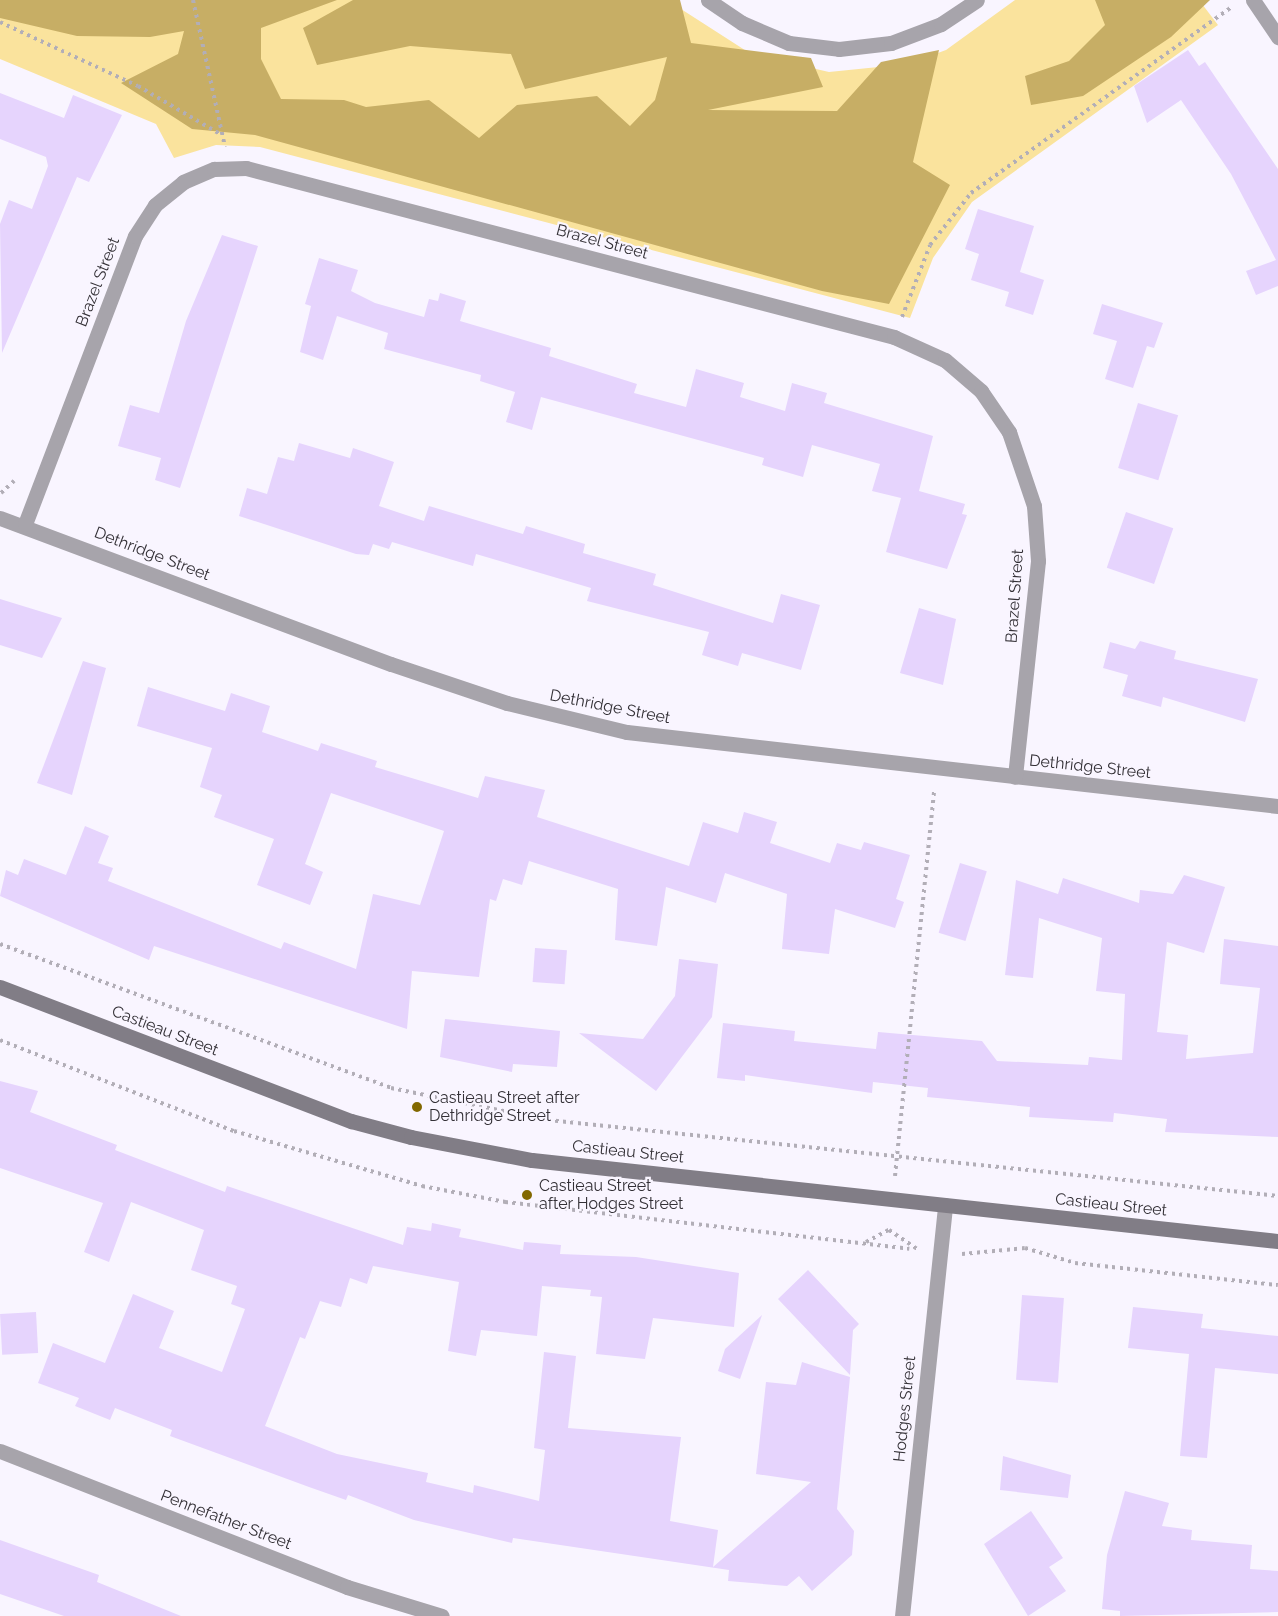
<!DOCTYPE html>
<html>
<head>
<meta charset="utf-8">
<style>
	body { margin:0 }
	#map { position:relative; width:1278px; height:1616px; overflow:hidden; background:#f9f5ff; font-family:Raleway,sans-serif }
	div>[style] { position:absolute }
	.green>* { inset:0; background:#fae39d }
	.forest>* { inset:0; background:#c7ae65 }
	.building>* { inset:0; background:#e6d4fd; transform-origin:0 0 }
	.path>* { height:4px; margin-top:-2px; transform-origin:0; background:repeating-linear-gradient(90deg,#b2aeb7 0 3px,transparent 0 7.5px) }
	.street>* { height:15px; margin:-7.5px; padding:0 7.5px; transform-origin:7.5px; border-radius:7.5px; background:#a7a4ab }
	.secondary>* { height:15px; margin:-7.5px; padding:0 7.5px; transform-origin:7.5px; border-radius:7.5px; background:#817d86 }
	.dots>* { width:16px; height:16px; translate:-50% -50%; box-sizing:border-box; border:3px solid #f9f5ff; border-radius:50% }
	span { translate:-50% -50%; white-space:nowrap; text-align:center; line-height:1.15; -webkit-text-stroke:4.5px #f9f5ff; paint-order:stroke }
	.street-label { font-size:16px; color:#333036 }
	.poi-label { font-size:16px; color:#333036 }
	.left { translate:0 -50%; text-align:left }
</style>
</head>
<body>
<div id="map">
	<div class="green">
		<div style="clip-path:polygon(0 0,667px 0,751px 54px,829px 72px,908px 64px,946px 50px,1015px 0,1199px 0,1218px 25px,972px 202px,933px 258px,910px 318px,260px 147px,216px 145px,174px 158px,156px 124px,0 59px)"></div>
	</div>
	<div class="forest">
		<div style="clip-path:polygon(0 0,337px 0,261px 28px,261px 59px,281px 99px,344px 100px,366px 107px,429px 100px,479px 138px,517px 105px,597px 96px,630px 126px,655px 100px,667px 57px,525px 89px,511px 54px,410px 46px,317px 65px,303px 28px,353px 0,680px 0,691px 43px,811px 58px,823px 87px,708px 110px,837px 111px,881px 62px,939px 50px,913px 162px,950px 185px,889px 304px,822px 291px,255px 135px,192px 129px,121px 83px,178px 54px,184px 31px,150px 37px,77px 36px,0 18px)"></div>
		<div style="clip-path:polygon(1095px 0,1210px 0,1171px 37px,1083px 96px,1031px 105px,1025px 76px,1069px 61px,1105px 25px)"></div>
	</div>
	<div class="building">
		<div style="clip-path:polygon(1188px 50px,1199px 66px,1205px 62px,1278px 169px,1278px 286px,1256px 295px,1246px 271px,1276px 260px,1231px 174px,1181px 100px,1147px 123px,1134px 86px)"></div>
		<div style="clip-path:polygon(0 93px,64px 118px,73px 95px,122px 115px,89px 182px,77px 177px,2px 353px,0 224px,9px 200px,32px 209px,48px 166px,46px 157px,0 139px)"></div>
		<div style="clip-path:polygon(978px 209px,1034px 226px,1020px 272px,1044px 280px,1033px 315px,1005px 306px,1009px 292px,971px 280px,979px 254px,965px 249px)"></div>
		<div style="clip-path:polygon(222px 235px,258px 246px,180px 488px,155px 480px,161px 458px,118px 446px,130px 405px,159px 413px,186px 321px)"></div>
		<div style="clip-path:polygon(319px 258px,358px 270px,351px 291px,375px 303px,424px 317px,429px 299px,438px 301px,440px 293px,466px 301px,460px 321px,551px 348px,549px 356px,637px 384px,634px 393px,686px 407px,696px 369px,744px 383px,740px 397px,785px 411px,792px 383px,827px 393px,824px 403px,933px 436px,919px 491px,965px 504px,962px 514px,967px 515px,947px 569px,886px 552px,901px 498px,872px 491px,880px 464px,812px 445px,803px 477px,762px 465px,764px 458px,541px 397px,532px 430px,506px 422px,515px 392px,480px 381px,481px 375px,384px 349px,388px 333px,337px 316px,323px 360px,300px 352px,311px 306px,305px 304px)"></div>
		<div style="clip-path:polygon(1102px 304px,1163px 323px,1154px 348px,1147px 346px,1133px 388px,1105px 379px,1117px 341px,1093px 334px)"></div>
		<div style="left:1138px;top:403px;width:42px;height:68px;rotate:17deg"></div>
		<div style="clip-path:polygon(299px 443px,350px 458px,353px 448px,394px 462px,379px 506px,424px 521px,429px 506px,523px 534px,526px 526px,585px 544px,583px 553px,656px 574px,653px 585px,773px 623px,781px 594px,820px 605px,801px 670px,742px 653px,738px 666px,702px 655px,709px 632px,587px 601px,591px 588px,476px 554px,473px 566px,392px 542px,389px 549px,373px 544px,369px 555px,356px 554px,239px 516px,247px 488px,267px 494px,278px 457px,294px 461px)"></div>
		<div style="left:1126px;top:512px;width:50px;height:59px;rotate:19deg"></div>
		<div style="clip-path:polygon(0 599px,62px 618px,42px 658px,0 645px)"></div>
		<div style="clip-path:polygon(919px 608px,956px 619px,943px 685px,900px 673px)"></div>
		<div style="clip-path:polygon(1140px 641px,1176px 651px,1174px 659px,1258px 679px,1245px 722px,1163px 697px,1161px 707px,1122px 696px,1128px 675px,1103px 668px,1110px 642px,1135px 649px)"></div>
		<div style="clip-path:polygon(83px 661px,106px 668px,72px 795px,37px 783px)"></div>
		<div style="clip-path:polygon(148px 687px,225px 711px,231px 693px,270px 706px,262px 732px,318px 751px,321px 743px,377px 761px,375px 767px,478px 798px,485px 776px,545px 790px,537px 817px,689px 866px,703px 822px,738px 833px,744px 812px,777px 822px,770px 843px,830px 863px,837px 843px,861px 850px,864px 842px,910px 855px,896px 899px,904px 902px,895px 928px,835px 909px,829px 954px,782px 949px,787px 894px,725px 873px,716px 903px,666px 887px,657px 946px,615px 940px,618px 889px,529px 861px,522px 885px,503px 879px,496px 901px,490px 899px,479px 977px,412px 971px,407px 1029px,154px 946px,149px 960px,0 896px,6px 870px,18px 875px,24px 859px,66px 875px,85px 826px,109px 836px,98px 863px,113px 868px,108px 881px,281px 949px,284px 942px,356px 969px,373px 894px,420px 905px,444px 831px,331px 793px,305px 864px,323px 872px,310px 905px,257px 885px,274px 839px,214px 817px,222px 795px,200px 787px,212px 748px,137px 726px)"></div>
		<div style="left:960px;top:863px;width:28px;height:73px;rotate:17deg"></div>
		<div style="clip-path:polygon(1184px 875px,1225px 887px,1204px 953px,1167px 942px,1157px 1032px,1188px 1035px,1186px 1059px,1253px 1053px,1260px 988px,1220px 984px,1224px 939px,1278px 946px,1278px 1137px,1165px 1132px,1167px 1119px,1114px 1113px,1113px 1122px,1029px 1117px,1030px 1107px,927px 1097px,928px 1088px,873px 1082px,872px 1093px,745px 1075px,745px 1081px,717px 1078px,723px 1023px,795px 1031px,794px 1041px,876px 1049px,878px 1032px,982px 1041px,997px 1061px,1088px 1065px,1089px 1057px,1122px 1060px,1125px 994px,1096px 991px,1102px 938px,1039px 918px,1033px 978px,1005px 975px,1016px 880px,1058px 894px,1063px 878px,1139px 903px,1140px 890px,1173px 894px)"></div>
		<div style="left:535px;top:948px;width:32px;height:34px;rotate:4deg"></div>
		<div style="clip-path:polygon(679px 959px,718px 964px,712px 1017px,656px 1091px,579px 1033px,643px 1039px,675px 996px)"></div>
		<div style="clip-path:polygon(445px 1019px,560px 1031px,557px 1067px,513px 1064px,512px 1072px,440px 1057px)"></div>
		<div style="clip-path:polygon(0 1081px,38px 1091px,30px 1112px,117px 1145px,115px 1150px,225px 1192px,227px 1186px,403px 1245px,407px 1227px,431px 1231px,432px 1223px,461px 1229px,459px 1237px,523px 1250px,524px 1242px,561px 1245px,560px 1254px,636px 1257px,739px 1273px,734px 1327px,653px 1318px,645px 1359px,596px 1354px,602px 1297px,590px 1296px,591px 1290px,542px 1286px,537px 1336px,481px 1330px,476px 1356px,448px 1351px,459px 1282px,373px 1266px,367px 1284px,350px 1278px,341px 1307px,320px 1301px,305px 1339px,300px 1337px,265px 1426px,337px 1454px,428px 1473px,426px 1482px,473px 1493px,474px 1485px,539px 1501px,545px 1450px,534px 1448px,544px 1352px,576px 1356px,568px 1428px,681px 1437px,670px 1521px,718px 1530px,713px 1567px,811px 1482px,756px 1474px,766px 1382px,796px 1385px,802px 1362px,850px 1377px,837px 1509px,854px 1531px,852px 1555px,812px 1591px,799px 1576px,787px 1586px,728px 1581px,729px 1570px,513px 1538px,512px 1543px,414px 1520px,348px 1495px,346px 1500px,309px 1487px,170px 1436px,172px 1430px,115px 1408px,110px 1420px,75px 1406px,79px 1398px,38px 1383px,53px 1343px,105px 1363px,133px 1294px,174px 1311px,159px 1348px,222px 1372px,245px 1309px,231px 1304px,237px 1286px,191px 1270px,204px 1230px,131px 1202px,109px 1262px,84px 1252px,103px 1203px,0 1168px)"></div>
		<div style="clip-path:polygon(808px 1270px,859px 1324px,853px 1330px,850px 1375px,778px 1299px)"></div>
		<div style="left:1022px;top:1295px;width:42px;height:85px;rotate:4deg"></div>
		<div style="clip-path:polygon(1133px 1307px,1203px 1314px,1201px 1328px,1278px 1336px,1278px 1374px,1215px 1368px,1207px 1458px,1180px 1456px,1189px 1354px,1128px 1348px)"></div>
		<div style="left:36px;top:1312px;width:41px;height:36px;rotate:87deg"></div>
		<div style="clip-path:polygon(762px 1315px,740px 1379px,718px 1371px,725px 1349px)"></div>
		<div style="clip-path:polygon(1003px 1456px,1071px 1475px,1068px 1498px,1000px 1490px)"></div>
		<div style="clip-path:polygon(1125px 1491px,1169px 1503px,1162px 1526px,1192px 1530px,1191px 1540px,1252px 1545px,1250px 1569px,1278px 1571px,1278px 1612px,1120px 1616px,1120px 1611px,1102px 1609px,1107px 1555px)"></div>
		<div style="clip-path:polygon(1031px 1511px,1063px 1558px,1049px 1567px,1066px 1591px,1028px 1616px,984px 1544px)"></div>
		<div style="clip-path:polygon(0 1540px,99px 1575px,97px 1582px,181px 1616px,64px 1616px,0 1594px)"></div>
	</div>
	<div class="path">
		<div style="left:193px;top:0;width:150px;rotate:77.7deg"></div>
		<div style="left:0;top:22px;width:152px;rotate:24.9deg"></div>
		<div style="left:138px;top:86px;width:97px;rotate:30.3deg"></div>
		<div style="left:902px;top:317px;width:77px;rotate:-68.7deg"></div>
		<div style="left:930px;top:245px;width:66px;rotate:-51.7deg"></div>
		<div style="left:971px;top:193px;width:320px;rotate:-35.5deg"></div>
		<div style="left:1px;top:493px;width:18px;rotate:-43deg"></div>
		<div style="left:0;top:944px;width:417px;rotate:20.2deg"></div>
		<div style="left:391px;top:1088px;width:160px;rotate:11.5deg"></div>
		<div style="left:548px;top:1120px;width:734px;rotate:5.94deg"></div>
		<div style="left:0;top:1040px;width:251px;rotate:21.3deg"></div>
		<div style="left:234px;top:1131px;width:196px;rotate:16.3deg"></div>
		<div style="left:422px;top:1186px;width:85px;rotate:10.9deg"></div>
		<div style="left:505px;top:1202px;width:407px;rotate:6.6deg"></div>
		<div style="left:895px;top:1176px;width:388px;rotate:-84.2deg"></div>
		<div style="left:889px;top:1230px;width:36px;rotate:34deg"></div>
		<div style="left:866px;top:1242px;width:26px;rotate:-28deg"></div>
		<div style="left:962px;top:1254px;width:63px;rotate:-5.4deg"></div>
		<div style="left:1025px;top:1248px;width:52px;rotate:16.7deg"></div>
		<div style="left:1075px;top:1263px;width:204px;rotate:6.2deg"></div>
	</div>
	<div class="street">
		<div style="left:708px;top:0;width:41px;rotate:34.1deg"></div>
		<div style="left:742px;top:23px;width:51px;rotate:23.1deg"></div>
		<div style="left:789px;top:43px;width:50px;rotate:6.8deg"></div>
		<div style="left:839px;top:49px;width:52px;rotate:-6.6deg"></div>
		<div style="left:891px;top:43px;width:53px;rotate:-20.8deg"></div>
		<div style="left:941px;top:24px;width:43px;rotate:-33.7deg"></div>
		<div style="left:1253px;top:0;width:45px;rotate:56deg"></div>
		<div style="left:0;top:518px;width:417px;rotate:20.5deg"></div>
		<div style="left:391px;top:664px;width:122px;rotate:18.6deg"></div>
		<div style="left:507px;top:703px;width:123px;rotate:13.6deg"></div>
		<div style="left:627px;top:732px;width:655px;rotate:6.49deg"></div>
		<div style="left:25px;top:524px;width:308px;rotate:-69.1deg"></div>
		<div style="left:135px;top:236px;width:37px;rotate:-57deg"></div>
		<div style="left:155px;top:205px;width:36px;rotate:-39deg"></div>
		<div style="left:183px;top:182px;width:34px;rotate:-23deg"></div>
		<div style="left:214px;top:169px;width:32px;rotate:-2deg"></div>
		<div style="left:246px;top:168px;width:670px;rotate:14.62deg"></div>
		<div style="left:894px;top:337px;width:56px;rotate:24.3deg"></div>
		<div style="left:945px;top:360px;width:48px;rotate:40.7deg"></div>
		<div style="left:981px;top:391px;width:50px;rotate:55.7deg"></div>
		<div style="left:1009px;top:432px;width:78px;rotate:71.3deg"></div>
		<div style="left:1034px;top:506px;width:55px;rotate:85.8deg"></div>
		<div style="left:1038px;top:561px;width:217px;rotate:96.1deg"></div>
		<div style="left:0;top:1451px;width:373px;rotate:21.4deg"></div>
		<div style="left:347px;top:1587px;width:99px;rotate:17deg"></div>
		<div style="left:902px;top:1616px;width:413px;rotate:-84deg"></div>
	</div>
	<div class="secondary">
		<div style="left:0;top:987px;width:376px;rotate:20.9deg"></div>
		<div style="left:351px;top:1121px;width:62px;rotate:14.9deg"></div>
		<div style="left:411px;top:1137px;width:123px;rotate:10.8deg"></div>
		<div style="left:532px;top:1160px;width:750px;rotate:6.2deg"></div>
	</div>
	<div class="dots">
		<div style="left:417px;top:1107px;background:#826800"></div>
		<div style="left:527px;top:1195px;background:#826800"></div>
	</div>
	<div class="street-label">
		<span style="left:602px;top:242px;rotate:15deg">Brazel Street</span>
		<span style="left:98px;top:282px;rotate:-69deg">Brazel Street</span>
		<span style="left:152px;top:554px;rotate:21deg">Dethridge Street</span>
		<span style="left:1015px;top:596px;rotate:-86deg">Brazel Street</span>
		<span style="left:610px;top:707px;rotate:11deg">Dethridge Street</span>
		<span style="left:1090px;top:767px;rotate:6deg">Dethridge Street</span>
		<span style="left:165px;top:1031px;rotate:21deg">Castieau Street</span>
		<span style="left:628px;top:1152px;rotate:6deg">Castieau Street</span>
		<span style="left:1111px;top:1205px;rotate:6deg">Castieau Street</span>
		<span style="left:905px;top:1409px;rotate:-84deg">Hodges Street</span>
		<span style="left:226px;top:1520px;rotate:21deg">Pennefather Street</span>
	</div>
	<div class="poi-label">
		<span class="left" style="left:429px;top:1107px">Castieau Street after<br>Dethridge Street</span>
		<span class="left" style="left:539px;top:1195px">Castieau Street<br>after Hodges Street</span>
	</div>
</div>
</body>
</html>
